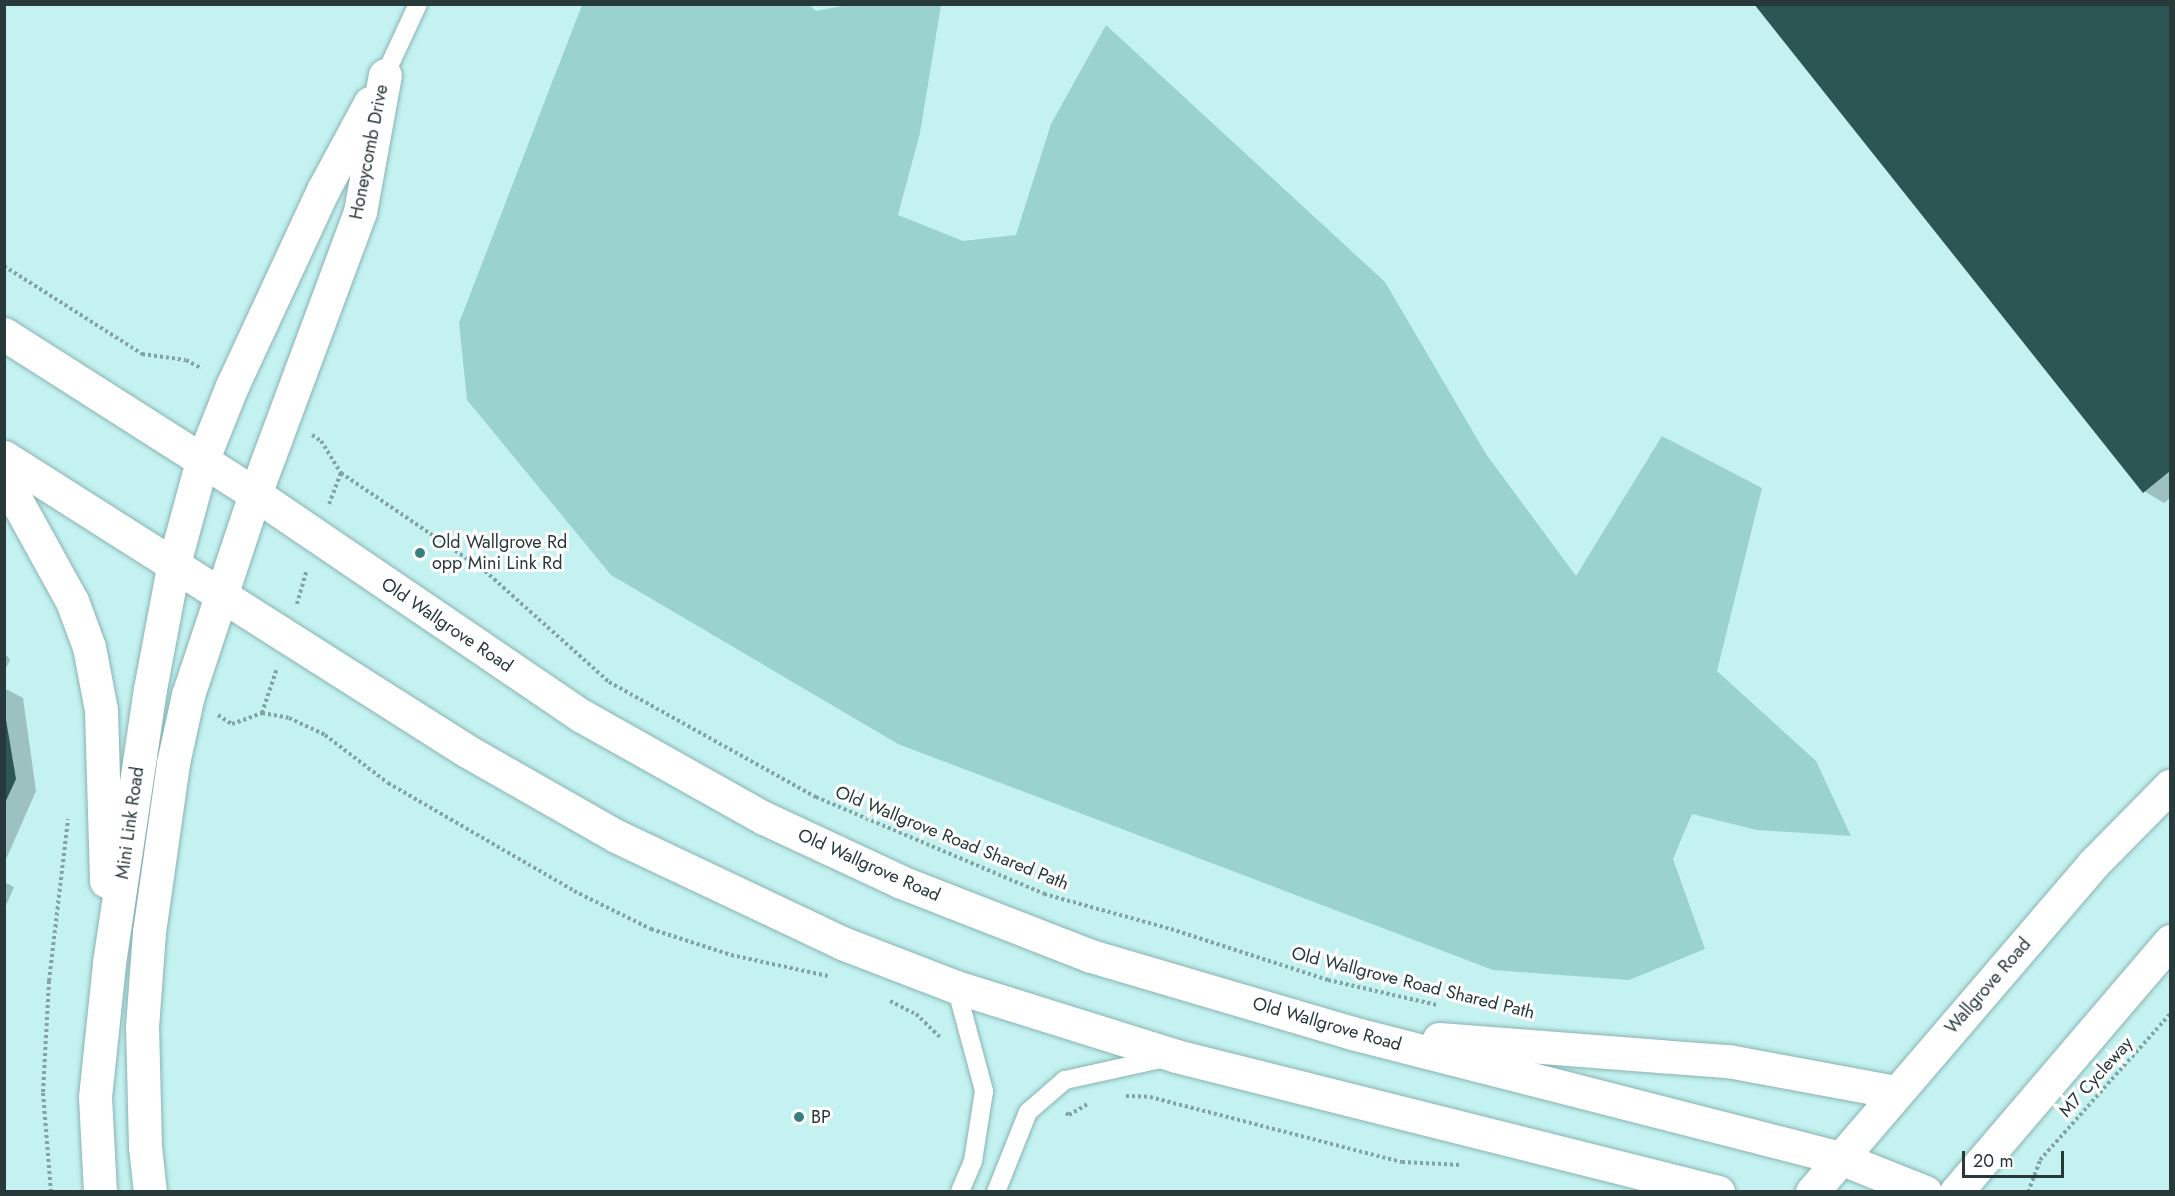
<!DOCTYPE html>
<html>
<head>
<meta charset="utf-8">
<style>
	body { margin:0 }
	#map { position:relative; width:2175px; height:1196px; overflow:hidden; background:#c4f2f0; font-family:Jost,sans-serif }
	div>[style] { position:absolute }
	.green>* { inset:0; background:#9ad2d0 }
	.shadow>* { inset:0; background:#0003 }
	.building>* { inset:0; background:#2b5654 }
	.path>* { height:4px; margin-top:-2px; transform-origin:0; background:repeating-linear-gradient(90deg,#82a4a3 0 3px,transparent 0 6px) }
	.roads { filter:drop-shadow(0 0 2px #88b4b3) drop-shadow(0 0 2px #88b4b3) }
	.service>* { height:18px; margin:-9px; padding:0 9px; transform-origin:9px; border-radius:9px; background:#fff }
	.minor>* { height:33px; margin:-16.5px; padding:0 16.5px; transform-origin:16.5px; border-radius:16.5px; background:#fff }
	.secondary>* { height:33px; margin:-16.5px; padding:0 16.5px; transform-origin:16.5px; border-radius:16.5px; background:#fff }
	.dots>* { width:16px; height:16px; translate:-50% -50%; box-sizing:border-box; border:3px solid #fff; border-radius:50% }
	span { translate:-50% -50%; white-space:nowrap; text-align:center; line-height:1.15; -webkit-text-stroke:6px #fff; paint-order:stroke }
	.street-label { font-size:18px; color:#273938 }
	.poi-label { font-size:18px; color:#273938 }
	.left { translate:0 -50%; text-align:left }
	.frame { position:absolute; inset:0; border:6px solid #273938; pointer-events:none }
	.scale { position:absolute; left:1962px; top:1151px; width:102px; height:27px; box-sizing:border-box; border:3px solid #273938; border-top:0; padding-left:8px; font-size:18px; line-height:21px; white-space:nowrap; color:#273938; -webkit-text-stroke:4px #fff; paint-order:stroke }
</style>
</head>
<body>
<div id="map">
	<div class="green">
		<div style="clip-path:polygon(808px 4px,816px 11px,847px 5px,941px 5px,920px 133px,898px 215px,963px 241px,1016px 235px,1051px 124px,1106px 25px,1385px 282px,1486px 454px,1576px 576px,1662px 436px,1762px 488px,1717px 671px,1816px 761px,1851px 836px,1757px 830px,1692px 814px,1673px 859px,1705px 949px,1629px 980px,1493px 970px,898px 744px,611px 575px,467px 400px,459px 323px,582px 5px)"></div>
	</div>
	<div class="shadow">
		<div style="clip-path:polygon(1756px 4px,2170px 4px,2170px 498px,2164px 503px,2144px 491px)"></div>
		<div style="clip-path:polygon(4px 652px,10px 660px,4px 672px)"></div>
		<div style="clip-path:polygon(4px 688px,23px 698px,36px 791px,4px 864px)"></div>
		<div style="clip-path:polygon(4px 882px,14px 887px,4px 910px)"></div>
	</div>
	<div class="building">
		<div style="clip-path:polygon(1754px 4px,2170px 4px,2170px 471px,2143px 493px)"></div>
		<div style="clip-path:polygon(4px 708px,16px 779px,4px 805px)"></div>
	</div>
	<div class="path">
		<div style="left:4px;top:266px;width:164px;rotate:32.5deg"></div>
		<div style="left:142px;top:354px;width:44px;rotate:7.8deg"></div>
		<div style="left:186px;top:360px;width:18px;rotate:29deg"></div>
		<div style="left:312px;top:435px;width:11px;rotate:34deg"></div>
		<div style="left:321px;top:441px;width:38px;rotate:58deg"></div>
		<div style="left:341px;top:473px;width:174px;rotate:34.2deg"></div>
		<div style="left:485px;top:571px;width:166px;rotate:41.8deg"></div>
		<div style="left:609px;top:682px;width:237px;rotate:29.1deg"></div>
		<div style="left:816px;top:797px;width:248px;rotate:23deg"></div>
		<div style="left:1044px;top:894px;width:132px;rotate:15.4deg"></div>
		<div style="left:1171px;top:929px;width:165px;rotate:18deg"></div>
		<div style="left:1328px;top:980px;width:112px;rotate:12.9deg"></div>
		<div style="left:329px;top:504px;width:33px;rotate:-69deg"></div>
		<div style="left:297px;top:604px;width:35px;rotate:-74deg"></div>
		<div style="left:262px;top:713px;width:47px;rotate:-71.6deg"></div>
		<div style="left:218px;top:715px;width:17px;rotate:33deg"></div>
		<div style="left:232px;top:724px;width:32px;rotate:-20deg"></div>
		<div style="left:262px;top:713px;width:27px;rotate:10deg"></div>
		<div style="left:289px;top:718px;width:40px;rotate:25deg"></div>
		<div style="left:325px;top:735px;width:79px;rotate:37.3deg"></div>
		<div style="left:388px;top:783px;width:215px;rotate:30.1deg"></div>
		<div style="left:574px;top:891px;width:86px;rotate:26.3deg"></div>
		<div style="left:651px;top:929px;width:84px;rotate:18deg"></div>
		<div style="left:731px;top:955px;width:99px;rotate:12.2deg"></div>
		<div style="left:890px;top:1001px;width:29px;rotate:27deg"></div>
		<div style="left:916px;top:1014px;width:33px;rotate:44deg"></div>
		<div style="left:1126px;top:1096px;width:24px;rotate:2deg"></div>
		<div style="left:1150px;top:1097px;width:260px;rotate:14.5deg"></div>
		<div style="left:1402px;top:1162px;width:60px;rotate:2.9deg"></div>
		<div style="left:1066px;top:1113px;width:4px;rotate:34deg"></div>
		<div style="left:1069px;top:1115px;width:21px;rotate:-31deg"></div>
		<div style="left:51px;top:1192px;width:100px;rotate:-94.6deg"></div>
		<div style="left:43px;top:1092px;width:111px;rotate:-86.9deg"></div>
		<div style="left:49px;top:981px;width:163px;rotate:-83.3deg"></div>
		<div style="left:2028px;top:1192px;width:34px;rotate:-69deg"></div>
		<div style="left:2040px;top:1160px;width:195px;rotate:-48.3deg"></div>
	</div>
	<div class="roads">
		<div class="service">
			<div style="left:385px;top:75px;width:78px;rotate:-65.1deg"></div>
			<div style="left:956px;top:987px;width:108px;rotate:74.9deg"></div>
			<div style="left:984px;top:1091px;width:71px;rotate:98.9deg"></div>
			<div style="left:973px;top:1161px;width:34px;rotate:113deg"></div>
			<div style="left:996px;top:1192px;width:86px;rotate:-68.2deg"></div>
			<div style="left:1028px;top:1112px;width:49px;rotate:-40.9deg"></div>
			<div style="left:1065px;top:1080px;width:102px;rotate:-12.4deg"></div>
		</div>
		<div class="minor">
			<div style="left:202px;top:461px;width:81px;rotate:-68.2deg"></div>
			<div style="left:232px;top:386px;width:216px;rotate:-65.1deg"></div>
			<div style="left:323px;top:190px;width:99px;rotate:-61.6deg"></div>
			<div style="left:255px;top:494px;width:301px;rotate:-69.6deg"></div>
			<div style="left:360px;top:212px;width:139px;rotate:-79.7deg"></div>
		</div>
		<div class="secondary">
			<div style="left:4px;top:334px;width:298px;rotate:32.5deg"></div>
			<div style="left:255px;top:494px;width:395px;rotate:34.2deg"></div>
			<div style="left:582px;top:716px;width:209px;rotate:29.3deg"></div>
			<div style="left:764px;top:818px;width:151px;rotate:25deg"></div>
			<div style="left:901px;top:882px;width:204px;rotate:21.3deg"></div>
			<div style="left:1091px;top:956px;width:272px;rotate:16.4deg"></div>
			<div style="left:1352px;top:1033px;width:504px;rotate:14.37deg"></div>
			<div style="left:1840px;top:1158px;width:92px;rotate:21.8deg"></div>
			<div style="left:4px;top:457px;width:548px;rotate:32.42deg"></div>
			<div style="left:467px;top:751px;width:172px;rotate:29.7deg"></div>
			<div style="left:616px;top:836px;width:250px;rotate:25.3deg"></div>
			<div style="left:842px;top:943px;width:122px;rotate:21.1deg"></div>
			<div style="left:956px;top:987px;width:231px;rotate:17.4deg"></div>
			<div style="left:1176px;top:1056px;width:559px;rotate:14.09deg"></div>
			<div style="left:4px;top:478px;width:141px;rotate:61.1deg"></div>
			<div style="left:72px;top:601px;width:49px;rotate:69.7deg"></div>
			<div style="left:89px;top:647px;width:64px;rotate:79.2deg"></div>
			<div style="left:101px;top:710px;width:171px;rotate:88.3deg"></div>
			<div style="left:1439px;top:1039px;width:290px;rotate:4.4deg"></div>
			<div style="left:1728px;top:1061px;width:170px;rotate:10.5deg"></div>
			<div style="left:100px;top:1192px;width:95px;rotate:-93deg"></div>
			<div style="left:95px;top:1097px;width:135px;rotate:-84deg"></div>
			<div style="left:109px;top:963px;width:277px;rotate:-81.5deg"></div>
			<div style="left:150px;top:689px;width:124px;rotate:-79.3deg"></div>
			<div style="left:173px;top:567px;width:110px;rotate:-74.7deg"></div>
			<div style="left:150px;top:1192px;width:45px;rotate:-96.3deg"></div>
			<div style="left:145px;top:1147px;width:120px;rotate:-91.4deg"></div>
			<div style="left:142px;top:1027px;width:95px;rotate:-85.8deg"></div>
			<div style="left:149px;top:932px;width:171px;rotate:-81.9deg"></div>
			<div style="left:173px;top:763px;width:70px;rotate:-77.6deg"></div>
			<div style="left:188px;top:695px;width:212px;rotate:-71.6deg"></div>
			<div style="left:1812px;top:1192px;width:432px;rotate:-49.4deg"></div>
			<div style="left:2093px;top:864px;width:110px;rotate:-45.4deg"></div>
			<div style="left:1956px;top:1192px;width:330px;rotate:-49.5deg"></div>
		</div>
	</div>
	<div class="dots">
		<div style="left:420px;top:553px;background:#38807f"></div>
		<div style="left:799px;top:1117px;background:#38807f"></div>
	</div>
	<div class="street-label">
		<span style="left:369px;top:152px;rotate:-79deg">Honeycomb Drive</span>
		<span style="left:447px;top:625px;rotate:34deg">Old Wallgrove Road</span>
		<span style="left:130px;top:823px;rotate:-82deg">Mini Link Road</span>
		<span style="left:952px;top:838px;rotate:22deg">Old Wallgrove Road Shared Path</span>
		<span style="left:869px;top:865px;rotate:24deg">Old Wallgrove Road</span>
		<span style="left:1413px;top:983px;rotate:14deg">Old Wallgrove Road Shared Path</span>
		<span style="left:1988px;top:986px;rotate:-49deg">Wallgrove Road</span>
		<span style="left:1327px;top:1024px;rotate:16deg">Old Wallgrove Road</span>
		<span style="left:2096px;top:1077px;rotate:-48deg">M7 Cycleway</span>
	</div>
	<div class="poi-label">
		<span class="left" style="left:432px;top:553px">Old Wallgrove Rd<br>opp Mini Link Rd</span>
		<span class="left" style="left:811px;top:1117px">BP</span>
	</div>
	<div class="frame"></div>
	<div class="scale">20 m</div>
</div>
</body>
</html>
